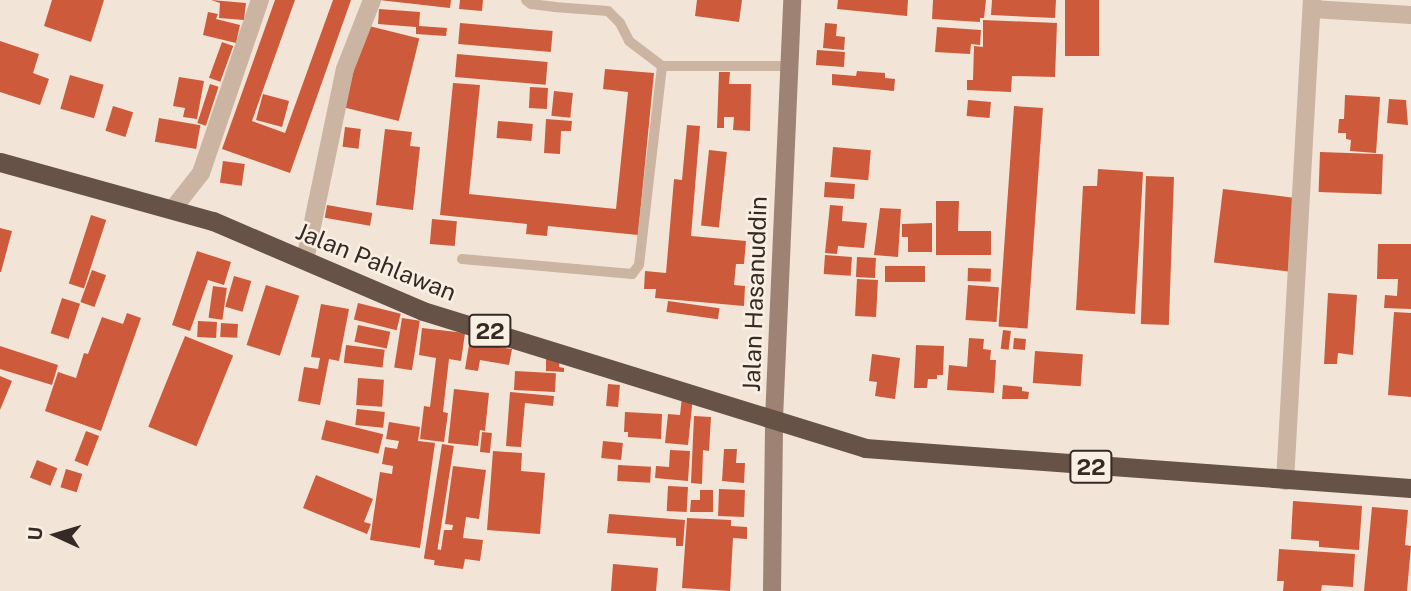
<!DOCTYPE html>
<html>
<head>
<meta charset="utf-8">
<style>
	body { margin:0 }
	#map { position:relative; width:1411px; height:591px; overflow:hidden; background:#f2e5d7; font-family:"Public Sans",sans-serif }
	div>[style] { position:absolute }
	.building>* { inset:0; background:#cd5a3a; transform-origin:0 0 }
	.service>* { height:10px; margin:-5px; padding:0 5px; transform-origin:5px; border-radius:5px; background:#cbb4a2 }
	.minor>* { height:18px; margin:-9px; padding:0 9px; transform-origin:9px; border-radius:9px; background:#cbb4a2 }
	.secondary>* { height:18px; margin:-9px; padding:0 9px; transform-origin:9px; border-radius:9px; background:#9e8274 }
	.trunk>* { height:19px; margin:-9.5px; padding:0 9.5px; transform-origin:9.5px; border-radius:9.5px; background:#675248 }
	span { translate:-50% -50%; white-space:nowrap; text-align:center; line-height:1.15; -webkit-text-stroke:5px #faefe3; paint-order:stroke }
	.shield-label span { padding:2px 5px; background:#faefe3; border:2px solid; border-radius:5px; -webkit-text-stroke-width:0 }
	.shield-label { font-size:23px; color:#352a25; font-weight:700 }
	.street-label { font-size:24px; color:#352a25 }
	.north { position:absolute; left:21px; top:500px; width:70px; height:70px; -webkit-text-stroke:5px #faefe3; paint-order:stroke; rotate:274deg; font-size:19px; font-weight:700; line-height:28px; text-align:center; color:#352a25 }
	.north::after { content:''; display:block; margin:auto; width:24px; height:32px; background:#352a25; clip-path:polygon(50% 0,100% 100%,50% 72%,0 100%) }
</style>
</head>
<body>
<div id="map">
	<div class="building">
		<div style="clip-path:polygon(52px 0,104px 0,91px 42px,44px 26px)"></div>
		<div style="clip-path:polygon(211px 0,246px 3px,244px 20px,219px 18px,220px 3px)"></div>
		<div style="clip-path:polygon(275px 0,295px 0,252px 121px,285px 133px,333px 0,351px 0,290px 173px,222px 149px)"></div>
		<div style="clip-path:polygon(379px 0,451px 0,450px 8px)"></div>
		<div style="clip-path:polygon(460px 0,483px 0,482px 11px,459px 9px)"></div>
		<div style="clip-path:polygon(697px 0,742px 0,739px 22px,695px 16px)"></div>
		<div style="clip-path:polygon(838px 0,908px 0,907px 16px,837px 9px)"></div>
		<div style="clip-path:polygon(933px 0,986px 0,984px 18px,980px 18px,980px 22px,932px 19px)"></div>
		<div style="clip-path:polygon(992px 0,1056px 0,1055px 18px,991px 15px)"></div>
		<div style="left:1065px;top:0;width:34px;height:56px"></div>
		<div style="clip-path:polygon(379px 9px,420px 12px,419px 26px,447px 28px,446px 36px,416px 34px,416px 27px,378px 24px)"></div>
		<div style="clip-path:polygon(208px 12px,218px 14px,216px 19px,240px 25px,236px 43px,203px 35px)"></div>
		<div style="clip-path:polygon(983px 20px,1057px 23px,1055px 77px,1012px 76px,1011px 92px,967px 90px,967px 80px,973px 80px,974px 46px,983px 47px)"></div>
		<div style="left:460px;top:23px;width:93px;height:21px;rotate:5deg"></div>
		<div style="clip-path:polygon(825px 23px,837px 24px,836px 36px,845px 37px,844px 50px,823px 48px)"></div>
		<div style="left:365px;top:25px;width:56px;height:85px;rotate:14deg"></div>
		<div style="clip-path:polygon(937px 27px,981px 30px,980px 45px,971px 44px,970px 54px,935px 52px)"></div>
		<div style="clip-path:polygon(0 41px,39px 54px,33px 73px,49px 79px,40px 105px,0 92px)"></div>
		<div style="left:222px;top:42px;width:12px;height:38px;rotate:20deg"></div>
		<div style="left:817px;top:50px;width:28px;height:15px;rotate:4deg"></div>
		<div style="left:457px;top:54px;width:91px;height:23px;rotate:5deg"></div>
		<div style="clip-path:polygon(605px 69px,654px 73px,638px 235px,548px 226px,547px 236px,526px 234px,527px 224px,440px 215px,453px 83px,480px 85px,469px 194px,616px 209px,628px 92px,603px 89px)"></div>
		<div style="clip-path:polygon(857px 71px,885px 73px,885px 78px,895px 79px,894px 91px,832px 85px,832px 74px,856px 76px)"></div>
		<div style="clip-path:polygon(719px 72px,730px 72px,729px 84px,751px 84px,750px 131px,733px 130px,734px 117px,724px 117px,724px 128px,717px 128px)"></div>
		<div style="left:70px;top:75px;width:35px;height:35px;rotate:16deg"></div>
		<div style="clip-path:polygon(179px 77px,204px 81px,197px 119px,183px 117px,185px 108px,173px 106px)"></div>
		<div style="left:210px;top:84px;width:9px;height:41px;rotate:18deg"></div>
		<div style="left:530px;top:87px;width:18px;height:21px;rotate:3deg"></div>
		<div style="left:554px;top:91px;width:19px;height:25px;rotate:6deg"></div>
		<div style="left:263px;top:94px;width:27px;height:27px;rotate:15deg"></div>
		<div style="clip-path:polygon(1345px 95px,1380px 97px,1376px 153px,1350px 151px,1351px 140px,1346px 139px,1346px 133px,1338px 133px,1339px 119px,1344px 119px)"></div>
		<div style="clip-path:polygon(1389px 99px,1406px 100px,1408px 125px,1387px 123px)"></div>
		<div style="left:968px;top:100px;width:23px;height:16px;rotate:5deg"></div>
		<div style="left:113px;top:106px;width:21px;height:26px;rotate:17deg"></div>
		<div style="left:1014px;top:106px;width:29px;height:221px;rotate:4deg"></div>
		<div style="left:159px;top:118px;width:42px;height:24px;rotate:10deg"></div>
		<div style="clip-path:polygon(546px 119px,572px 121px,571px 131px,561px 131px,560px 154px,544px 153px)"></div>
		<div style="left:498px;top:121px;width:35px;height:17px;rotate:5deg"></div>
		<div style="clip-path:polygon(687px 125px,700px 126px,691px 236px,746px 241px,744px 264px,736px 264px,734px 285px,745px 286px,744px 306px,655px 298px,656px 289px,644px 289px,645px 271px,666px 273px,674px 179px,682px 180px)"></div>
		<div style="left:345px;top:127px;width:16px;height:20px;rotate:7deg"></div>
		<div style="clip-path:polygon(385px 129px,412px 132px,410px 146px,420px 147px,413px 210px,376px 205px)"></div>
		<div style="left:833px;top:147px;width:38px;height:30px;rotate:5deg"></div>
		<div style="left:709px;top:150px;width:18px;height:76px;rotate:6deg"></div>
		<div style="left:1320px;top:152px;width:63px;height:40px;rotate:2deg"></div>
		<div style="left:223px;top:161px;width:22px;height:22px;rotate:8deg"></div>
		<div style="clip-path:polygon(1098px 169px,1143px 172px,1135px 314px,1076px 310px,1083px 186px,1097px 186px)"></div>
		<div style="left:1146px;top:176px;width:28px;height:148px;rotate:2deg"></div>
		<div style="left:825px;top:182px;width:30px;height:15px;rotate:4deg"></div>
		<div style="left:1223px;top:189px;width:77px;height:74px;rotate:7deg"></div>
		<div style="clip-path:polygon(936px 201px,959px 201px,958px 231px,991px 231px,991px 255px,936px 255px)"></div>
		<div style="left:327px;top:205px;width:46px;height:13px;rotate:10deg"></div>
		<div style="clip-path:polygon(830px 205px,843px 206px,842px 221px,867px 223px,864px 248px,838px 246px,837px 254px,825px 253px)"></div>
		<div style="clip-path:polygon(880px 208px,901px 209px,898px 257px,874px 255px)"></div>
		<div style="left:91px;top:215px;width:16px;height:72px;rotate:18deg"></div>
		<div style="left:432px;top:219px;width:25px;height:25px;rotate:5deg"></div>
		<div style="clip-path:polygon(932px 223px,932px 252px,908px 252px,908px 237px,902px 237px,902px 224px)"></div>
		<div style="clip-path:polygon(0 228px,12px 231px,1px 272px,0 272px)"></div>
		<div style="clip-path:polygon(1378px 244px,1411px 244px,1411px 309px,1384px 308px,1385px 295px,1397px 296px,1398px 279px,1377px 279px)"></div>
		<div style="clip-path:polygon(197px 251px,231px 262px,224px 285px,208px 280px,190px 331px,172px 325px)"></div>
		<div style="left:825px;top:255px;width:27px;height:19px;rotate:4deg"></div>
		<div style="left:857px;top:257px;width:19px;height:20px;rotate:3deg"></div>
		<div style="left:925px;top:266px;width:16px;height:40px;rotate:90deg"></div>
		<div style="left:968px;top:268px;width:23px;height:13px;rotate:2deg"></div>
		<div style="left:92px;top:270px;width:15px;height:34px;rotate:20deg"></div>
		<div style="left:234px;top:276px;width:18px;height:32px;rotate:16deg"></div>
		<div style="left:857px;top:279px;width:21px;height:37px;rotate:3deg"></div>
		<div style="left:266px;top:285px;width:35px;height:63px;rotate:18deg"></div>
		<div style="left:968px;top:285px;width:31px;height:35px;rotate:4deg"></div>
		<div style="left:213px;top:286px;width:14px;height:32px;rotate:8deg"></div>
		<div style="clip-path:polygon(1328px 293px,1357px 295px,1353px 355px,1338px 353px,1337px 364px,1324px 364px)"></div>
		<div style="left:62px;top:298px;width:19px;height:37px;rotate:18deg"></div>
		<div style="left:668px;top:301px;width:52px;height:11px;rotate:8deg"></div>
		<div style="left:358px;top:303px;width:44px;height:17px;rotate:14deg"></div>
		<div style="clip-path:polygon(321px 304px,349px 309px,339px 361px,329px 359px,320px 405px,298px 401px,304px 367px,318px 369px,320px 358px,311px 357px)"></div>
		<div style="clip-path:polygon(1394px 312px,1411px 313px,1411px 397px,1388px 395px)"></div>
		<div style="clip-path:polygon(127px 313px,141px 318px,101px 431px,45px 411px,58px 372px,76px 378px,84px 353px,88px 354px,102px 317px,123px 324px)"></div>
		<div style="left:402px;top:318px;width:18px;height:50px;rotate:9deg"></div>
		<div style="left:198px;top:321px;width:19px;height:16px;rotate:3deg"></div>
		<div style="left:221px;top:323px;width:17px;height:14px;rotate:3deg"></div>
		<div style="left:358px;top:325px;width:33px;height:17px;rotate:12deg"></div>
		<div style="clip-path:polygon(422px 328px,465px 333px,461px 361px,449px 359px,443px 412px,448px 413px,444px 442px,420px 439px,424px 406px,430px 407px,436px 358px,419px 355px)"></div>
		<div style="left:1003px;top:330px;width:8px;height:19px;rotate:7deg"></div>
		<div style="clip-path:polygon(471px 333px,486px 336px,485px 345px,512px 349px,509px 365px,480px 360px,478px 371px,465px 369px)"></div>
		<div style="left:185px;top:336px;width:52px;height:98px;rotate:22deg"></div>
		<div style="clip-path:polygon(969px 338px,984px 339px,983px 349px,991px 350px,990px 360px,996px 360px,994px 393px,947px 390px,949px 365px,967px 367px)"></div>
		<div style="left:1014px;top:338px;width:12px;height:11px;rotate:5deg"></div>
		<div style="left:346px;top:345px;width:39px;height:18px;rotate:7deg"></div>
		<div style="clip-path:polygon(916px 345px,944px 346px,943px 375px,937px 375px,937px 379px,928px 379px,927px 388px,914px 388px)"></div>
		<div style="clip-path:polygon(0 346px,58px 365px,52px 385px,0 369px)"></div>
		<div style="left:1035px;top:351px;width:48px;height:32px;rotate:4deg"></div>
		<div style="clip-path:polygon(872px 354px,900px 358px,895px 399px,875px 396px,877px 382px,869px 381px)"></div>
		<div style="clip-path:polygon(546px 359px,560px 359px,559px 367px,564px 368px,564px 372px,546px 371px)"></div>
		<div style="left:515px;top:371px;width:41px;height:19px;rotate:3deg"></div>
		<div style="clip-path:polygon(0 376px,12px 381px,0 410px)"></div>
		<div style="left:358px;top:378px;width:26px;height:27px;rotate:4deg"></div>
		<div style="left:608px;top:384px;width:12px;height:22px;rotate:5deg"></div>
		<div style="clip-path:polygon(1003px 385px,1022px 387px,1022px 391px,1029px 392px,1028px 399px,1002px 399px)"></div>
		<div style="clip-path:polygon(454px 389px,489px 393px,485px 431px,480px 430px,478px 446px,448px 443px)"></div>
		<div style="clip-path:polygon(510px 392px,554px 396px,553px 406px,525px 403px,521px 447px,506px 446px)"></div>
		<div style="clip-path:polygon(682px 396px,693px 397px,688px 445px,665px 443px,668px 414px,680px 415px)"></div>
		<div style="left:357px;top:409px;width:28px;height:16px;rotate:6deg"></div>
		<div style="clip-path:polygon(625px 412px,662px 414px,661px 439px,628px 437px,628px 432px,624px 432px)"></div>
		<div style="clip-path:polygon(694px 416px,711px 417px,709px 451px,703px 450px,702px 484px,691px 483px)"></div>
		<div style="left:326px;top:420px;width:59px;height:20px;rotate:14deg"></div>
		<div style="clip-path:polygon(389px 422px,420px 427px,418px 441px,435px 443px,420px 548px,370px 540px,380px 472px,392px 474px,393px 466px,382px 464px,385px 447px,397px 449px,399px 441px,386px 439px)"></div>
		<div style="left:86px;top:431px;width:14px;height:32px;rotate:21deg"></div>
		<div style="left:482px;top:432px;width:10px;height:20px;rotate:6deg"></div>
		<div style="left:603px;top:441px;width:20px;height:17px;rotate:6deg"></div>
		<div style="left:442px;top:444px;width:12px;height:116px;rotate:9deg"></div>
		<div style="clip-path:polygon(724px 449px,737px 449px,736px 463px,745px 463px,744px 483px,722px 481px)"></div>
		<div style="clip-path:polygon(670px 450px,690px 451px,688px 481px,655px 478px,656px 466px,669px 467px)"></div>
		<div style="clip-path:polygon(493px 451px,522px 453px,521px 471px,545px 473px,540px 534px,487px 530px)"></div>
		<div style="left:37px;top:460px;width:22px;height:19px;rotate:22deg"></div>
		<div style="left:618px;top:465px;width:33px;height:16px;rotate:3deg"></div>
		<div style="clip-path:polygon(453px 466px,486px 470px,479px 519px,466px 517px,463px 538px,483px 540px,480px 561px,465px 559px,463px 569px,434px 565px,436px 549px,441px 550px,444px 530px,452px 530px,453px 525px,445px 524px)"></div>
		<div style="left:66px;top:469px;width:17px;height:19px;rotate:17deg"></div>
		<div style="clip-path:polygon(316px 475px,373px 499px,364px 522px,371px 524px,367px 534px,303px 508px)"></div>
		<div style="left:668px;top:486px;width:20px;height:25px;rotate:3deg"></div>
		<div style="left:719px;top:489px;width:26px;height:27px;rotate:2deg"></div>
		<div style="clip-path:polygon(700px 490px,713px 490px,713px 512px,690px 512px,691px 500px,700px 500px)"></div>
		<div style="clip-path:polygon(1293px 501px,1362px 506px,1359px 550px,1319px 547px,1319px 541px,1291px 539px)"></div>
		<div style="clip-path:polygon(1372px 507px,1408px 510px,1405px 545px,1411px 546px,1407px 591px,1364px 591px)"></div>
		<div style="clip-path:polygon(609px 514px,685px 520px,683px 546px,676px 546px,676px 538px,607px 533px)"></div>
		<div style="clip-path:polygon(687px 518px,731px 520px,731px 526px,747px 527px,747px 539px,733px 538px,730px 591px,682px 588px)"></div>
		<div style="clip-path:polygon(1279px 549px,1355px 554px,1353px 587px,1322px 585px,1321px 591px,1283px 591px,1284px 581px,1277px 581px)"></div>
		<div style="clip-path:polygon(613px 564px,658px 568px,656px 591px,611px 591px)"></div>
	</div>
	<div class="service">
		<div style="left:526px;top:0;width:6px;rotate:39deg"></div>
		<div style="left:531px;top:4px;width:23px;rotate:7deg"></div>
		<div style="left:554px;top:7px;width:54px;rotate:4.2deg"></div>
		<div style="left:608px;top:11px;width:17px;rotate:45deg"></div>
		<div style="left:620px;top:23px;width:20px;rotate:63deg"></div>
		<div style="left:629px;top:41px;width:41px;rotate:37.1deg"></div>
		<div style="left:462px;top:259px;width:171px;rotate:5deg"></div>
		<div style="left:632px;top:274px;width:11px;rotate:-52deg"></div>
		<div style="left:639px;top:265px;width:200px;rotate:-83.4deg"></div>
		<div style="left:662px;top:66px;width:127px"></div>
	</div>
	<div class="minor">
		<div style="left:1312px;top:9px;width:99px;rotate:3.5deg"></div>
		<div style="left:172px;top:210px;width:47px;rotate:-51.9deg"></div>
		<div style="left:201px;top:173px;width:183px;rotate:-71.2deg"></div>
		<div style="left:305px;top:260px;width:195px;rotate:-78.2deg"></div>
		<div style="left:345px;top:69px;width:74px;rotate:-68.6deg"></div>
		<div style="left:1285px;top:481px;width:482px;rotate:-86.8deg"></div>
	</div>
	<div class="secondary">
		<div style="left:772px;top:591px;width:172px;rotate:-89.3deg"></div>
		<div style="left:774px;top:419px;width:419px;rotate:-87.5deg"></div>
	</div>
	<div class="trunk">
		<div style="left:0;top:162px;width:221px;rotate:15.5deg"></div>
		<div style="left:213px;top:221px;width:228px;rotate:23.2deg"></div>
		<div style="left:423px;top:311px;width:463px;rotate:17.2deg"></div>
		<div style="left:865px;top:448px;width:547px;rotate:4.19deg"></div>
	</div>
	<div class="shield-label">
		<span style="left:490px;top:331px">22</span>
		<span style="left:1091px;top:467px">22</span>
	</div>
	<div class="street-label">
		<span style="left:376px;top:262px;rotate:22deg">Jalan Pahlawan</span>
		<span style="left:755px;top:294px;rotate:-88deg">Jalan Hasanuddin</span>
	</div>
	<div class="north">U</div>
</div>
</body>
</html>
